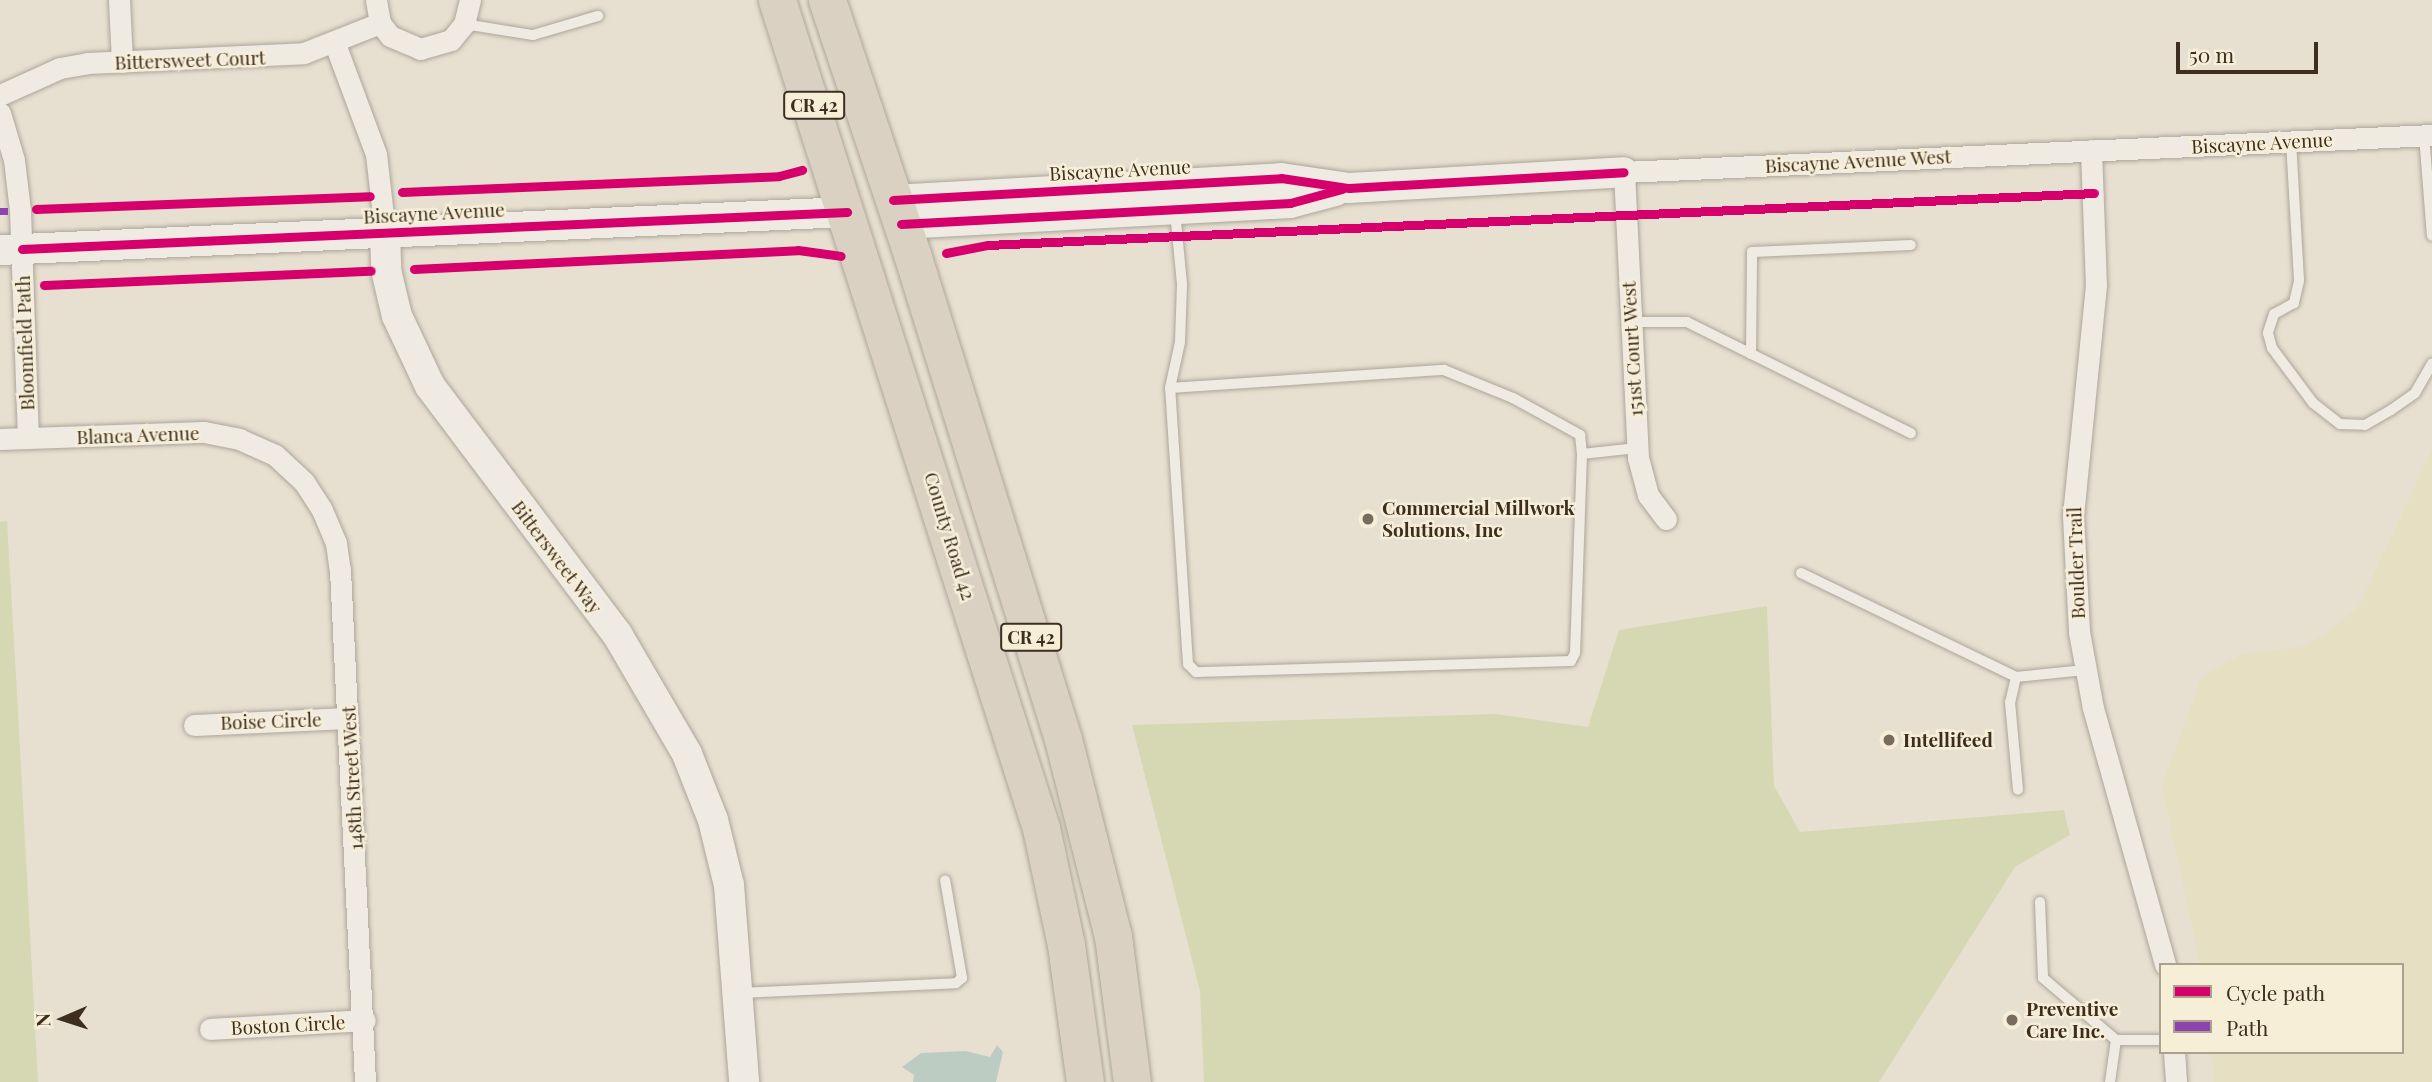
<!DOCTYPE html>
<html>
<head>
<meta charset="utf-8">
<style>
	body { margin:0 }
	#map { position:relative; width:2432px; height:1082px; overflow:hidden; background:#e7e0d1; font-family:"Playfair Display",serif }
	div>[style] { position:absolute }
	.farmland>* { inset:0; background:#e6dfc2 }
	.green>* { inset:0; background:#d6d7b3 }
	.water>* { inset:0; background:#bcccc2 }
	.roads { filter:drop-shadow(0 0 2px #ada599) drop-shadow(0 0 2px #ada599) }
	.lane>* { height:10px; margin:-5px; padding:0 5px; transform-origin:5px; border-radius:5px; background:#efebe3 }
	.street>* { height:21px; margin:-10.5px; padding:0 10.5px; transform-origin:10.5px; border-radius:10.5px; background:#efebe3 }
	.secondary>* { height:30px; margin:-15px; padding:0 15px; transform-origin:15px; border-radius:15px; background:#efebe3 }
	.highway>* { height:37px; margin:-18.5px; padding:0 18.5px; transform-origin:18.5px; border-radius:18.5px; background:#dad1c2 }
	.quiet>* { height:7px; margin-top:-3.5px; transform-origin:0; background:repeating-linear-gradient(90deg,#8e44ad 0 14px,transparent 0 21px) }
	.cycleway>* { height:9px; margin:-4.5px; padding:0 4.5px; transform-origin:4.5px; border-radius:4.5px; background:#d6006c }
	.dots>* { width:19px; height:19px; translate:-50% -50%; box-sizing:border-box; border:4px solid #f7eed8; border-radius:50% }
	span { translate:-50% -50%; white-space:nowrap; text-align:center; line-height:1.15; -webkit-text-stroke:5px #f7eed8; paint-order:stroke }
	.shield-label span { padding:2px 5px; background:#f7eed8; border:2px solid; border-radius:5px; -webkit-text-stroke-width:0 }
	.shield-label { font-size:18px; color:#3d2e20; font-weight:700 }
	.street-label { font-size:19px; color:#3d2e20 }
	.poi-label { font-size:19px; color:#3d2e20; font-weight:700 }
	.left { translate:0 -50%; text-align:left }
	.legend { position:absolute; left:2159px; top:963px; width:245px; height:91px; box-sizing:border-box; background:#f7eed8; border:2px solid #ada18e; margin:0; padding:9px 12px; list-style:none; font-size:21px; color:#3d2e20 }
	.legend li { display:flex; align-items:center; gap:14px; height:35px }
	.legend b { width:35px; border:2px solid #ada18e }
	.north { position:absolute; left:28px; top:984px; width:70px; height:70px; -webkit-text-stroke:5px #f7eed8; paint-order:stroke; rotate:267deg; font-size:19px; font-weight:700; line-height:28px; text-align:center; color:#3d2e20 }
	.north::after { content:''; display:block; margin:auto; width:24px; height:32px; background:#3d2e20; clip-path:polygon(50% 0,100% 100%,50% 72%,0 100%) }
	.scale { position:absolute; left:2176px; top:42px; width:142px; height:32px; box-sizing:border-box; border:4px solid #3d2e20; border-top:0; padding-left:9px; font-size:21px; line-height:24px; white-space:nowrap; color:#3d2e20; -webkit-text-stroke:5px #f7eed8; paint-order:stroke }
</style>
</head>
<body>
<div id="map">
	<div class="farmland">
		<div style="clip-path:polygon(2432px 449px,2432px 1082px,2214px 1082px,2212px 1052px,2402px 1052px,2402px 965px,2200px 965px,2162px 786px,2201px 678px,2241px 654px,2301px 647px,2326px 634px,2359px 606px)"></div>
	</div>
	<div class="green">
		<div style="clip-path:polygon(7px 521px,19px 729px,38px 1082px,0 1082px,0 522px)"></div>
		<div style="clip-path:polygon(1767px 606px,1774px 786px,1800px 832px,2064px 810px,2070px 835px,2015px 867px,1879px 1082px,1204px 1082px,1200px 991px,1132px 725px,1495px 714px,1588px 727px,1619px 630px)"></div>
	</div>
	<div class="water">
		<div style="clip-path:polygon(997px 1045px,1003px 1052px,996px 1082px,913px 1082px,914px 1075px,902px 1067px,921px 1053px,966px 1051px,990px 1057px)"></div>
	</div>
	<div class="roads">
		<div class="lane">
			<div style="left:464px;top:24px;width:70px;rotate:9.1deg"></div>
			<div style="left:533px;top:35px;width:68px;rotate:-16.3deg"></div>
			<div style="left:2424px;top:135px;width:101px;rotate:85.5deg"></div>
			<div style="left:2291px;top:141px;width:140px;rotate:86.7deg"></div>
			<div style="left:2299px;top:281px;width:23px;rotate:103deg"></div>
			<div style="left:2294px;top:303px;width:23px;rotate:151deg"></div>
			<div style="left:2274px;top:314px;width:20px;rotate:108deg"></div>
			<div style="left:2268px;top:333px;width:16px;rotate:75deg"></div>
			<div style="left:2272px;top:348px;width:69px;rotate:53.3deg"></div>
			<div style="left:2313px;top:403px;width:34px;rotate:38deg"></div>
			<div style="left:2340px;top:424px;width:25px;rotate:2deg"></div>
			<div style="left:2365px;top:425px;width:30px;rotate:-30deg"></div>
			<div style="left:2391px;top:410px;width:29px;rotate:-35deg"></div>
			<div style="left:2415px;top:393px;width:34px;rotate:-60deg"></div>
			<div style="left:1631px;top:322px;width:56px"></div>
			<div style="left:1687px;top:322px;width:250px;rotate:26.4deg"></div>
			<div style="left:1751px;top:354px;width:102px;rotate:-89.4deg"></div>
			<div style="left:1752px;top:252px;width:159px;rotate:-2.5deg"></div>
			<div style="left:1170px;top:388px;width:47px;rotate:-77.7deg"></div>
			<div style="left:1180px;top:342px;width:58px;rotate:-88deg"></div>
			<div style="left:1182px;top:284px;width:73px;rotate:-95.5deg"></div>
			<div style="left:1582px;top:454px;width:199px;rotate:92deg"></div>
			<div style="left:1575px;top:653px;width:9px;rotate:117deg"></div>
			<div style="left:1571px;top:661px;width:375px;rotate:178.3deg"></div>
			<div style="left:1196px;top:672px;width:11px;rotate:-135deg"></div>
			<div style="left:1188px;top:664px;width:277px;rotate:-93.7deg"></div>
			<div style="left:1170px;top:388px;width:275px;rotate:-3.8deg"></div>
			<div style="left:1444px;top:370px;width:74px;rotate:22.1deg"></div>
			<div style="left:1513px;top:398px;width:77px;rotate:28.9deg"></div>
			<div style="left:1580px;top:435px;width:19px;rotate:84deg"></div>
			<div style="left:1582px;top:454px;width:55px;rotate:-6.2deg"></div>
			<div style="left:1801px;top:573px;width:239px;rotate:25.8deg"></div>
			<div style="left:2016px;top:677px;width:69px;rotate:-5.8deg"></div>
			<div style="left:2016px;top:677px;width:26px;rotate:103deg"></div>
			<div style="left:2010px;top:702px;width:88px;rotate:84.8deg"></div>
			<div style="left:2040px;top:902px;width:76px;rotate:87.7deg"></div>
			<div style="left:2043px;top:978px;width:96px;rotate:40.3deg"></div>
			<div style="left:2116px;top:1040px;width:45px"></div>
			<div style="left:739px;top:993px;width:217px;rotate:-2.6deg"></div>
			<div style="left:956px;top:983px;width:8px;rotate:-40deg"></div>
			<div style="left:962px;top:978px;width:99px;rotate:-99.8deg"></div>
			<div style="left:2110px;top:1082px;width:42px;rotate:-81.9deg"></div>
		</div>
		<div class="street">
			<div style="left:119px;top:0;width:62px;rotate:87.2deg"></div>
			<div style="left:376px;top:0;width:23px;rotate:80deg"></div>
			<div style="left:380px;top:23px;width:16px;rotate:52deg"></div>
			<div style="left:390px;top:36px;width:33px;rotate:23deg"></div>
			<div style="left:420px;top:49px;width:32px;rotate:-16deg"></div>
			<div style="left:451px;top:40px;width:21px;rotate:-51deg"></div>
			<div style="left:464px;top:24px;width:25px;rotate:-76deg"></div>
			<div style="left:335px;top:44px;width:117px;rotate:69.6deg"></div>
			<div style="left:376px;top:154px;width:80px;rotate:83.5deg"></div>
			<div style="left:0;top:95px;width:66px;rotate:-24.2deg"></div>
			<div style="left:60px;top:68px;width:27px;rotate:-10deg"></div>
			<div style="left:87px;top:63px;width:217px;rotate:-2.6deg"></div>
			<div style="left:304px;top:53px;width:82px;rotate:-21.5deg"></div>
			<div style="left:0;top:113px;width:49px;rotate:73.4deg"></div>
			<div style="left:14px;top:160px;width:50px;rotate:83.2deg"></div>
			<div style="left:20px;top:210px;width:228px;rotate:88deg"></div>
			<div style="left:2091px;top:150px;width:135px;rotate:87.9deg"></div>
			<div style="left:2096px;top:285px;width:232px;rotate:95.7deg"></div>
			<div style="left:2073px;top:516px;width:116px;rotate:87deg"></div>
			<div style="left:2079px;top:632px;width:77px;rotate:79.6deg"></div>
			<div style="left:2093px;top:708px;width:267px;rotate:74.3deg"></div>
			<div style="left:0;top:439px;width:204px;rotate:-2deg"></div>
			<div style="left:204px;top:432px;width:36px;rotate:11deg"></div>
			<div style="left:239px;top:439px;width:39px;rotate:24deg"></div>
			<div style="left:275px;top:455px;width:40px;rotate:43deg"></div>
			<div style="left:304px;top:482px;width:33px;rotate:57deg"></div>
			<div style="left:322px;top:510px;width:36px;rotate:67deg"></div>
			<div style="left:336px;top:543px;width:27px;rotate:82deg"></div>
			<div style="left:340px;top:570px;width:513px;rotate:87.2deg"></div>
			<div style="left:1666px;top:519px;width:30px;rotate:-127deg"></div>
			<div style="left:1648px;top:495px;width:38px;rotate:-105deg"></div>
			<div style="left:1638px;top:458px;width:286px;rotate:-92.8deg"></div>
			<div style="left:1624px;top:172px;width:809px;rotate:-2.62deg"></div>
			<div style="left:194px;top:725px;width:154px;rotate:-2.6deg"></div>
			<div style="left:210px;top:1029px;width:155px;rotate:-3.3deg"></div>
			<div style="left:2174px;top:1052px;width:30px;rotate:86deg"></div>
		</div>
		<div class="secondary">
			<div style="left:893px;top:200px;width:389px;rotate:-3.2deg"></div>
			<div style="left:1281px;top:178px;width:69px;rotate:8.4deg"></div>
			<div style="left:1349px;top:188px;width:275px;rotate:-3.3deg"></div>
			<div style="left:901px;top:224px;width:390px;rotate:-3.1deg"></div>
			<div style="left:1290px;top:203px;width:47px;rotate:-14.9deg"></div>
			<div style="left:385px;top:233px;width:37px;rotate:88deg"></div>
			<div style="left:386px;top:270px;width:47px;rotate:76.6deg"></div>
			<div style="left:397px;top:316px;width:77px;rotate:64.8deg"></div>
			<div style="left:430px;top:386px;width:311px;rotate:53deg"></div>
			<div style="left:617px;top:634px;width:139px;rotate:59.7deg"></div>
			<div style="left:687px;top:754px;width:71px;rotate:68.5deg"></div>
			<div style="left:713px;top:820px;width:67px;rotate:76.2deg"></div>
			<div style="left:729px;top:885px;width:198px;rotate:85.6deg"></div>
			<div style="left:0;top:250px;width:848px;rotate:-2.57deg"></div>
		</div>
		<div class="highway">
			<div style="left:777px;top:0;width:869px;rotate:72.32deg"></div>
			<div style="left:1041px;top:828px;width:120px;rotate:77.9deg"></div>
			<div style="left:1066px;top:945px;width:138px;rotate:82.1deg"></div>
			<div style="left:827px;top:0;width:268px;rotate:71.5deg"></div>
			<div style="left:912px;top:254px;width:508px;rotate:72.71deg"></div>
			<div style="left:1063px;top:739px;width:203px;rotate:75.8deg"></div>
			<div style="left:1113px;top:936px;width:147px;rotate:82.6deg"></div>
		</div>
	</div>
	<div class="quiet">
		<div style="left:0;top:211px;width:8px"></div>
	</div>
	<div class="cycleway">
		<div style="left:402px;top:192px;width:377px;rotate:-2.4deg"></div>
		<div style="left:779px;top:176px;width:24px;rotate:-15deg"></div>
		<div style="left:893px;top:200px;width:389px;rotate:-3.2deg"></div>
		<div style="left:1281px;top:178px;width:69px;rotate:8.4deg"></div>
		<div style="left:1349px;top:188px;width:275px;rotate:-3.3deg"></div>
		<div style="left:36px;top:209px;width:334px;rotate:-2.2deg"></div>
		<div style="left:901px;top:224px;width:390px;rotate:-3.1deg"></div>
		<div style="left:1290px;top:203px;width:54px;rotate:-15.1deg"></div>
		<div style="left:22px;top:249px;width:826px;rotate:-2.57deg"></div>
		<div style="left:946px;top:253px;width:43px;rotate:-10.8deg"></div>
		<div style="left:988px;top:245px;width:1107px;rotate:-2.69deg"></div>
		<div style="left:414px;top:269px;width:384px;rotate:-2.8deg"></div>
		<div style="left:798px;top:250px;width:43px;rotate:7.9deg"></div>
		<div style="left:44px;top:285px;width:327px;rotate:-2.5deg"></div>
	</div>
	<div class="dots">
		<div style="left:1368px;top:519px;background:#786c5e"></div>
		<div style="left:1889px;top:740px;background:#786c5e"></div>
		<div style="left:2012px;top:1020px;background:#786c5e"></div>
	</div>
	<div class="shield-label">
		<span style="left:814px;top:105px">CR 42</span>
		<span style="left:1031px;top:637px">CR 42</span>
	</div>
	<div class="street-label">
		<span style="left:190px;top:60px;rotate:-2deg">Bittersweet Court</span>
		<span style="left:2262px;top:143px;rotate:-3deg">Biscayne Avenue</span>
		<span style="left:1858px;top:161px;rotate:-3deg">Biscayne Avenue West</span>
		<span style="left:1120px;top:170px;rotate:-3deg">Biscayne Avenue</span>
		<span style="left:434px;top:213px;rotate:-3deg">Biscayne Avenue</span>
		<span style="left:25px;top:343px;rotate:-92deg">Bloomfield Path</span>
		<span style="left:1632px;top:349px;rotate:-93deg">151st Court West</span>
		<span style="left:138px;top:435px;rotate:-2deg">Blanca Avenue</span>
		<span style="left:950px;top:536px;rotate:73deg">County Road 42</span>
		<span style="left:557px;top:557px;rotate:53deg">Bittersweet Way</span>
		<span style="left:2076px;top:563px;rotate:-92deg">Boulder Trail</span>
		<span style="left:271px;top:721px;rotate:-2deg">Boise Circle</span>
		<span style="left:352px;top:778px;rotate:-93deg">148th Street West</span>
		<span style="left:288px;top:1025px;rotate:-3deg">Boston Circle</span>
	</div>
	<div class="poi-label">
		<span class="left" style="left:1382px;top:519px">Commercial Millwork<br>Solutions, Inc</span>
		<span class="left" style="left:1903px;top:740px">Intellifeed</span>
		<span class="left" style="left:2026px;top:1020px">Preventive<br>Care Inc.</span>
	</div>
	<ul class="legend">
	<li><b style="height:9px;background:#d6006c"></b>Cycle path</li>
	<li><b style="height:9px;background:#8e44ad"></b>Path</li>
	</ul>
	<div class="north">N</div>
	<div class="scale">50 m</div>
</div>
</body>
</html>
